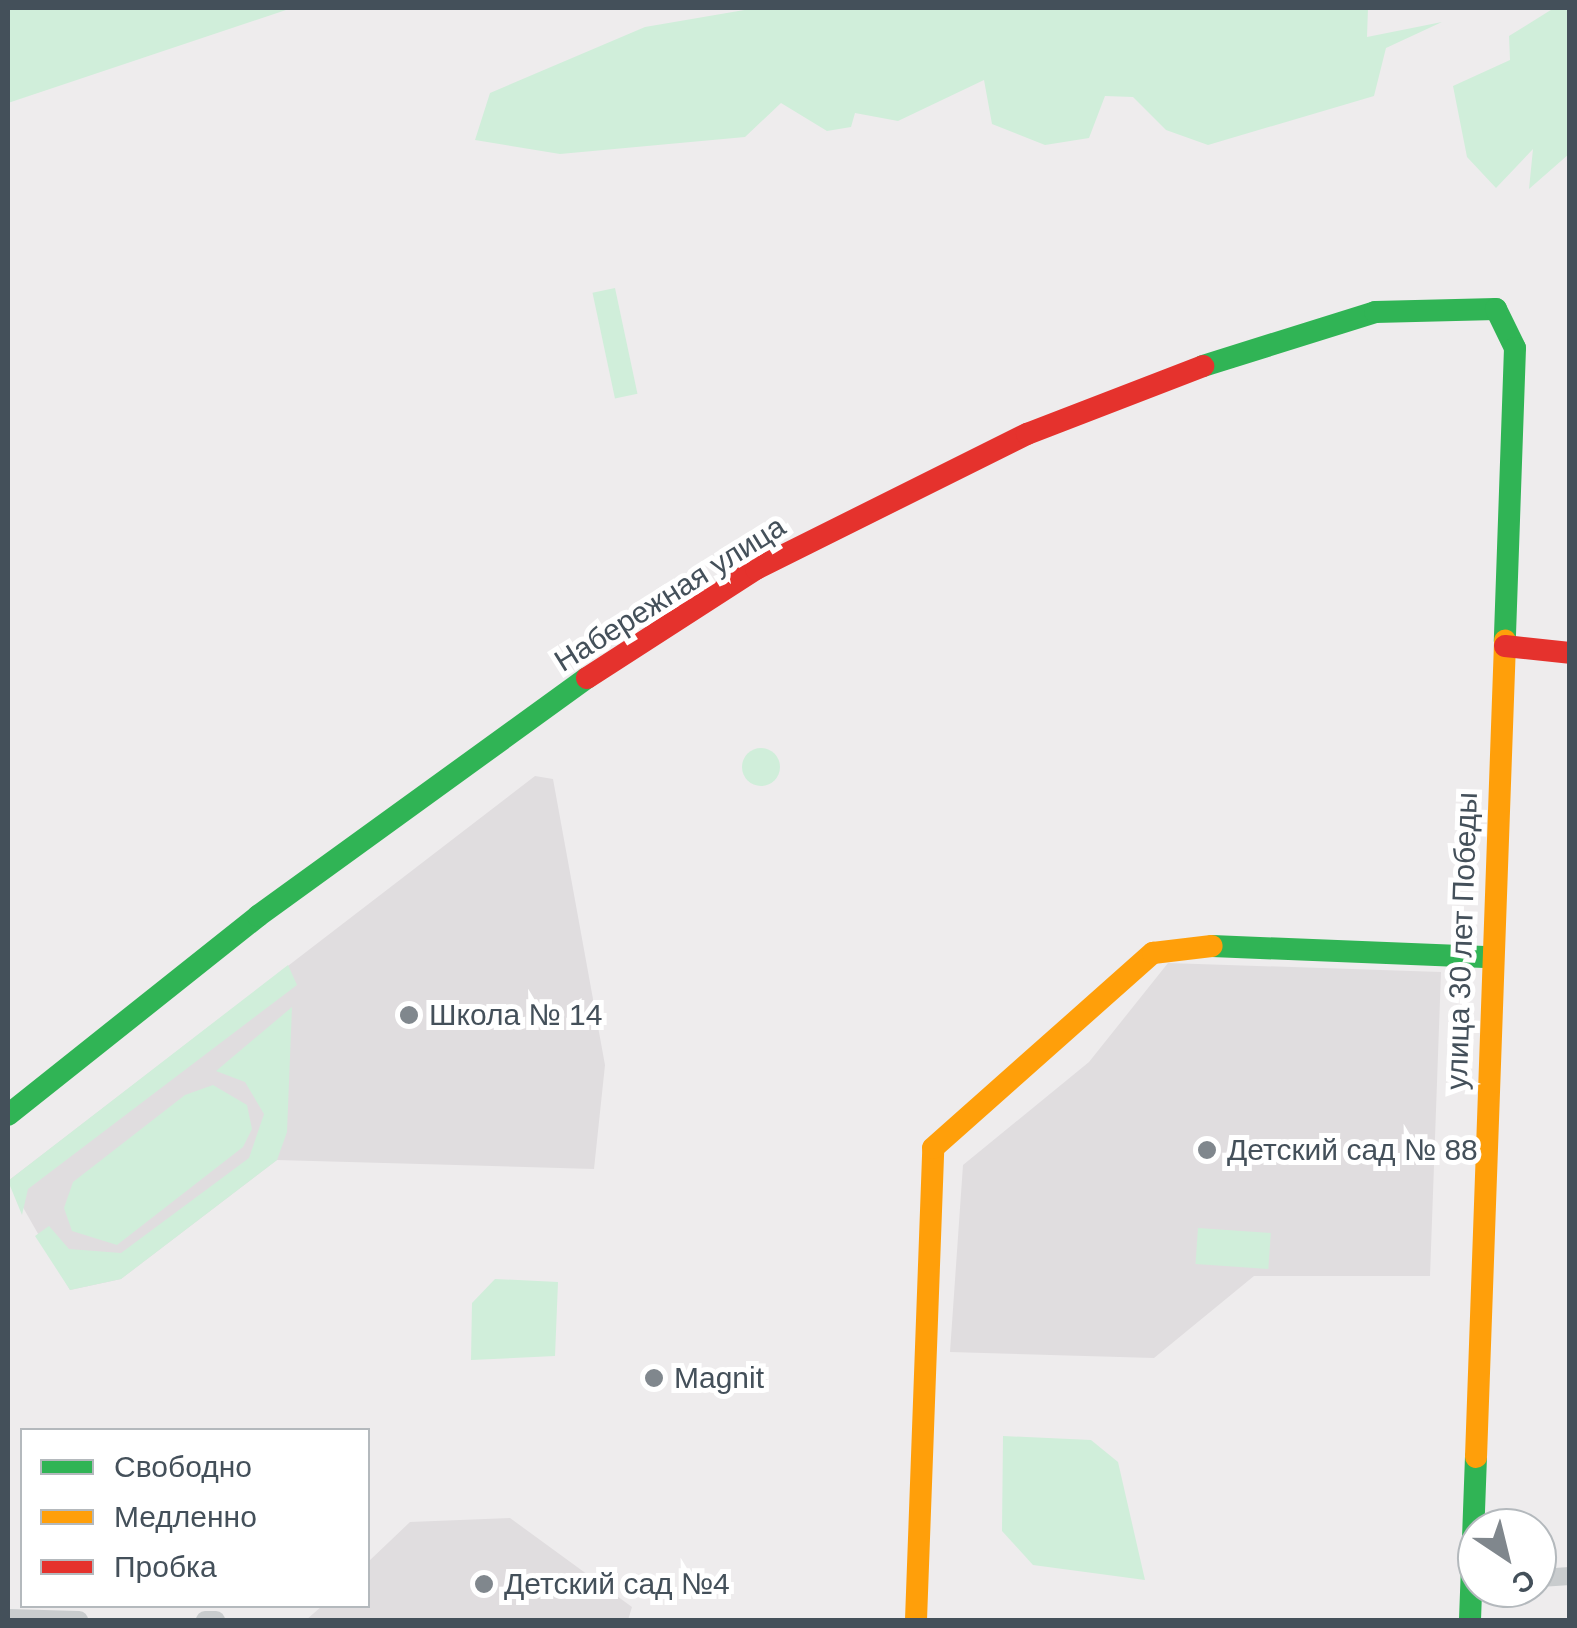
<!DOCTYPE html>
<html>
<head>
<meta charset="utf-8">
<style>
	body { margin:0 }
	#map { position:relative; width:1577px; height:1628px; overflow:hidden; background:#eeeced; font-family:Arial,sans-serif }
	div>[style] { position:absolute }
	.education>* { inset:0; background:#e0dddf }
	.green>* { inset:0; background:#d0eeda; transform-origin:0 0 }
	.round { border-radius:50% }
	.street>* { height:18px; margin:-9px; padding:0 9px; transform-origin:9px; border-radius:9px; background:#c9ccce }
	.fast>* { height:22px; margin:-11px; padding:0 11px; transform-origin:11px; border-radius:11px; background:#30b455 }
	.slow>* { height:22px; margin:-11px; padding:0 11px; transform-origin:11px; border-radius:11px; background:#ff9f0a }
	.jam>* { height:22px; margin:-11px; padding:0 11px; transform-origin:11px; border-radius:11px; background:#e5322d }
	.dots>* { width:28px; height:28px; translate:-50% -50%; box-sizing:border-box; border:5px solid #fff; border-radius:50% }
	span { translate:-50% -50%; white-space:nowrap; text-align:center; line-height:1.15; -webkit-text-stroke:10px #fff; paint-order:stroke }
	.street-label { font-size:30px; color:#44505a }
	.poi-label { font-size:30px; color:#44505a }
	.left { translate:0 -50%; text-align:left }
	.frame { position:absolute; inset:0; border:10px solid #44505a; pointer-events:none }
	.legend { position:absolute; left:20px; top:1428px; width:350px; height:180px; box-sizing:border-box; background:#fff; border:2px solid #b4b9bd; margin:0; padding:12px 18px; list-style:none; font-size:30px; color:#44505a }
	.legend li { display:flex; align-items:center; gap:20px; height:50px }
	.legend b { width:50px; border:2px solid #b4b9bd }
	.north { position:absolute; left:1457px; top:1508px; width:100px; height:100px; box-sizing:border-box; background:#fff; border:2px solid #b4b9bd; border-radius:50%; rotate:145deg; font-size:28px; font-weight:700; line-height:40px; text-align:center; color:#44505a }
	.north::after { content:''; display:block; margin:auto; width:35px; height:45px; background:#80878d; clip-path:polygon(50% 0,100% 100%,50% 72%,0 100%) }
</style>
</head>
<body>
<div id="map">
	<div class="education">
		<div style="clip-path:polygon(535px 776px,553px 779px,605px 1065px,594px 1169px,277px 1160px,121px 1279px,70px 1290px,8px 1181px)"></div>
		<div style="clip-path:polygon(1168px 963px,1441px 972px,1430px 1276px,1254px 1276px,1154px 1358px,950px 1352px,963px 1165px,1089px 1062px)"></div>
		<div style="clip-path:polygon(510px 1518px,632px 1607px,628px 1620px,306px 1620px,322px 1606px,368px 1606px,368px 1562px,410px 1522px)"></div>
	</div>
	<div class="green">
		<div style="clip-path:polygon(8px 8px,292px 8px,8px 103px)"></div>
		<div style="clip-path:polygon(756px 8px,1368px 8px,1367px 37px,1442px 22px,1386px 48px,1374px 96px,1208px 145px,1166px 130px,1133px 97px,1105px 96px,1089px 138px,1045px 145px,992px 124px,984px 80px,898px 121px,855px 113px,851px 127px,827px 131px,781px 103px,745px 137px,560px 154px,475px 140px,490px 93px,645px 27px)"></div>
		<div style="clip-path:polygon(1554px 8px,1569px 8px,1569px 154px,1529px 189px,1533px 149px,1496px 188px,1467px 157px,1453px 86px,1510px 60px,1509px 36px)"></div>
		<div style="left:615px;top:288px;width:108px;height:23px;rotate:78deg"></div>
		<div class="round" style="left:742px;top:748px;width:38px;height:38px"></div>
		<div style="clip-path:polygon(288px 965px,297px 985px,28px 1189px,22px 1215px,8px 1181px)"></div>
		<div style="clip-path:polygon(292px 1007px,287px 1132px,277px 1160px,121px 1279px,70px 1290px,35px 1236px,49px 1226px,69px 1249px,121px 1253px,249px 1158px,264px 1114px,245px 1082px,216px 1071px)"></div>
		<div style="clip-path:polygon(213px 1085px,247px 1105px,252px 1129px,243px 1147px,117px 1245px,72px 1231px,64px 1208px,73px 1182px,185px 1095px)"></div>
		<div style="left:1198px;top:1228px;width:73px;height:36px;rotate:4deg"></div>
		<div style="clip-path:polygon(495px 1279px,558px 1282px,555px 1356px,471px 1360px,472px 1303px)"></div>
		<div style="clip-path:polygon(1003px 1436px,1091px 1440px,1118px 1462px,1145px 1580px,1033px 1565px,1002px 1531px)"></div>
	</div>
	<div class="street">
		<div style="left:1540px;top:1578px;width:30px;rotate:-4deg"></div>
		<div style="left:8px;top:1618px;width:71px;rotate:1.6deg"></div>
		<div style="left:205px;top:1620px;width:11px"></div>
	</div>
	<div class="fast">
		<div style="left:1203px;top:366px;width:180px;rotate:-17.4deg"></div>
		<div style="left:1375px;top:312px;width:121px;rotate:-1.4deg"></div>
		<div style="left:1496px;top:309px;width:43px;rotate:64deg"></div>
		<div style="left:1515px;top:348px;width:293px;rotate:92deg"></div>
		<div style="left:1212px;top:946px;width:279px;rotate:2.3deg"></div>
		<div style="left:8px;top:1115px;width:320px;rotate:-38.5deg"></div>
		<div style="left:258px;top:916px;width:406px;rotate:-35.9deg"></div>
		<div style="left:1470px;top:1620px;width:163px;rotate:-87.9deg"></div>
	</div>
	<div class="slow">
		<div style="left:1476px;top:1457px;width:817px;rotate:-87.96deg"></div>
		<div style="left:916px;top:1620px;width:472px;rotate:-87.9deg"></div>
		<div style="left:933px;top:1148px;width:294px;rotate:-41.6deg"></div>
		<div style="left:1153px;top:953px;width:59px;rotate:-6.8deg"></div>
	</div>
	<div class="jam">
		<div style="left:1505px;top:646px;width:65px;rotate:6.1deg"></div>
		<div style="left:587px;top:678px;width:201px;rotate:-32.8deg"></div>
		<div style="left:756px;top:569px;width:303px;rotate:-26.5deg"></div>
		<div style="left:1027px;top:434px;width:189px;rotate:-21.1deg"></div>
	</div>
	<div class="dots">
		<div style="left:409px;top:1015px;background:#80878d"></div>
		<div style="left:1207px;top:1150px;background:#80878d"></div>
		<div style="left:654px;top:1378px;background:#80878d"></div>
		<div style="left:484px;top:1584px;background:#80878d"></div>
	</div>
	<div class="street-label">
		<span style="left:670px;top:594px;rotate:-32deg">Набережная улица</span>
		<span style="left:1462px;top:941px;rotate:-88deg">улица 30 лет Победы</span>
	</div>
	<div class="poi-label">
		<span class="left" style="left:429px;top:1015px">Школа № 14</span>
		<span class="left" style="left:1227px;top:1150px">Детский сад № 88</span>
		<span class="left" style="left:674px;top:1378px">Magnit</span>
		<span class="left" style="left:504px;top:1584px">Детский сад №4</span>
	</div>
	<div class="frame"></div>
	<ul class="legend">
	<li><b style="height:12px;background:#30b455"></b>Свободно</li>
	<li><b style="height:12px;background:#ff9f0a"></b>Медленно</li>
	<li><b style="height:12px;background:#e5322d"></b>Пробка</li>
	</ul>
	<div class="north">С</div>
</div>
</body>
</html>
